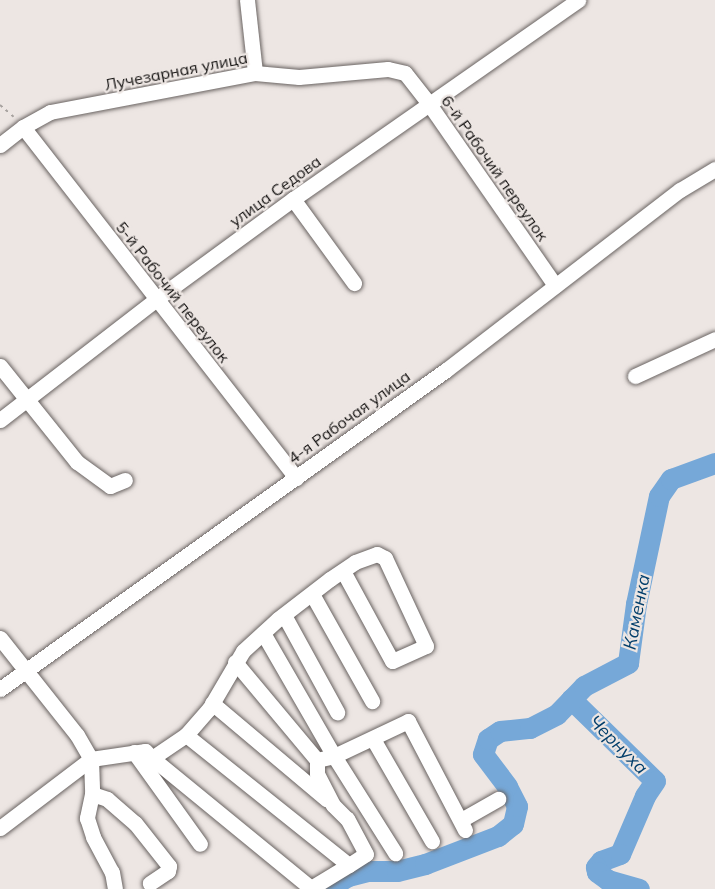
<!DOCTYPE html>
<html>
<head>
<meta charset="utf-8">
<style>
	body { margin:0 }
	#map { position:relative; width:715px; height:889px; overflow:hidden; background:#ede6e3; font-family:Mulish,sans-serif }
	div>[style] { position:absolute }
	.river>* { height:21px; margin:-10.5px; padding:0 10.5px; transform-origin:10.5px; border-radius:10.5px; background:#76a8d8 }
	.path>* { height:2px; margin-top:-1px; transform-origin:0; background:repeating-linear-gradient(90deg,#a7a29f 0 3px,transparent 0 7.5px) }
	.roads { filter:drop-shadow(0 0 2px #696361) drop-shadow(0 0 2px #696361) }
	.minor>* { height:15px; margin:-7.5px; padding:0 7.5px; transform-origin:7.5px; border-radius:7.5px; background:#fff }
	span { translate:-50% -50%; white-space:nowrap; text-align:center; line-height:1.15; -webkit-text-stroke:4.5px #ede6e3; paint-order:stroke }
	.street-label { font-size:16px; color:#131110 }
	.water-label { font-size:18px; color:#023e6b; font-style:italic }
</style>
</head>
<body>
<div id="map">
	<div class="river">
		<div style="left:571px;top:699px;width:117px;rotate:44.3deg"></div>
		<div style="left:655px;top:781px;width:18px;rotate:124deg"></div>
		<div style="left:645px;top:796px;width:63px;rotate:113.3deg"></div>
		<div style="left:620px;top:854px;width:20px;rotate:160deg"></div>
		<div style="left:601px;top:861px;width:8px;rotate:130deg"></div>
		<div style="left:596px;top:867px;width:5px;rotate:79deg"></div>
		<div style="left:597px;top:872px;width:14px;rotate:36deg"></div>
		<div style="left:608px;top:880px;width:32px;rotate:16deg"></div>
		<div style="left:327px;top:889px;width:25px;rotate:-32deg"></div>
		<div style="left:348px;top:876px;width:21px;rotate:-14deg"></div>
		<div style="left:368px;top:871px;width:29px"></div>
		<div style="left:397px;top:871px;width:29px;rotate:-14deg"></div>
		<div style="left:425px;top:864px;width:78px;rotate:-21deg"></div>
		<div style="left:498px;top:836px;width:19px;rotate:-39deg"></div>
		<div style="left:513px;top:824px;width:18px;rotate:-77deg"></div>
		<div style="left:517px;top:806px;width:22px;rotate:-117deg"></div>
		<div style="left:507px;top:786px;width:40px;rotate:-127deg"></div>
		<div style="left:483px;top:754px;width:16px;rotate:-72deg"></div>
		<div style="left:488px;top:739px;width:14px;rotate:-34deg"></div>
		<div style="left:500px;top:731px;width:30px;rotate:-6deg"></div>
		<div style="left:530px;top:728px;width:30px;rotate:-27deg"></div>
		<div style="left:557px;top:714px;width:39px;rotate:-46deg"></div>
		<div style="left:584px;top:686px;width:50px;rotate:-27.6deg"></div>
		<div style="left:628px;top:663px;width:60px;rotate:-82.3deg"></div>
		<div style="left:636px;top:604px;width:110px;rotate:-78deg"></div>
		<div style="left:659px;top:496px;width:21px;rotate:-55deg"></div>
		<div style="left:671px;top:479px;width:47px;rotate:-20deg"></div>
	</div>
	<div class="path">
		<div style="left:0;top:105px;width:18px;rotate:41deg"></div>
	</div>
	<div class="roads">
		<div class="minor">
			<div style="left:247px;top:0;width:73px;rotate:83.7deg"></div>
			<div style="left:23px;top:127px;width:445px;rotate:52.1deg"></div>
			<div style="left:0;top:145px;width:29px;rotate:-38deg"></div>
			<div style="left:23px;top:127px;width:31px;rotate:-29deg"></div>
			<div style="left:50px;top:112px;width:209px;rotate:-10.8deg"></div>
			<div style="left:255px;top:73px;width:44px;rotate:5.2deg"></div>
			<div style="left:299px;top:77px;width:89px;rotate:-5.1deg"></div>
			<div style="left:388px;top:69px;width:17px;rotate:13deg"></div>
			<div style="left:405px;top:73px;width:39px;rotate:52deg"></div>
			<div style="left:429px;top:104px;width:221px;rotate:55.2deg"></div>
			<div style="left:293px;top:199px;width:104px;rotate:54deg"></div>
			<div style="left:0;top:366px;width:123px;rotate:51.3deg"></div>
			<div style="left:77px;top:462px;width:41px;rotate:36deg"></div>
			<div style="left:110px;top:486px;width:16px;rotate:-22deg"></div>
			<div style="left:635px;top:376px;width:88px;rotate:-24.8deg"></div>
			<div style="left:0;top:420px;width:196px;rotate:-37.7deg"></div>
			<div style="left:155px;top:300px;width:171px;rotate:-36.2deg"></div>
			<div style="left:293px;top:199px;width:348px;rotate:-34.9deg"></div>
			<div style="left:312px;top:594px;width:123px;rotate:60.7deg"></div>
			<div style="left:284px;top:615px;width:111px;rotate:61.3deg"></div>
			<div style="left:263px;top:633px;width:142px;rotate:60deg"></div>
			<div style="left:334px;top:756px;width:82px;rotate:-25.3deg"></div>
			<div style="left:408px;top:721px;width:123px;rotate:62.4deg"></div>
			<div style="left:0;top:638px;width:124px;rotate:51.6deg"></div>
			<div style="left:77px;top:735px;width:28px;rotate:60deg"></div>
			<div style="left:235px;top:662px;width:128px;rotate:50.1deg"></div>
			<div style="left:317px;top:760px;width:17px;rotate:-13deg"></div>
			<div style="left:334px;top:756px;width:115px;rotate:57.8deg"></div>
			<div style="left:0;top:689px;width:548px;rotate:-35.57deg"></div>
			<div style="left:446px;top:370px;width:295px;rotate:-37.6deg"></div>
			<div style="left:680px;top:190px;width:41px;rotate:-31deg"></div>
			<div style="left:212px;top:703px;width:150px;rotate:40.1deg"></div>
			<div style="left:186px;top:735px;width:208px;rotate:38.6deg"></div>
			<div style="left:349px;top:865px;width:20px;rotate:-33deg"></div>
			<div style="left:366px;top:854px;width:40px;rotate:-118deg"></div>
			<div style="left:347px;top:819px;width:20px;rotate:-135deg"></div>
			<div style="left:333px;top:805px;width:35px;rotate:-117deg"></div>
			<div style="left:317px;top:774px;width:14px;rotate:-90deg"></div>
			<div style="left:373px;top:739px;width:118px;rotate:60deg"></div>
			<div style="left:134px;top:752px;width:113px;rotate:54.3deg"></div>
			<div style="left:152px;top:758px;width:205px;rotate:39.3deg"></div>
			<div style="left:311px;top:888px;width:44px;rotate:-31.2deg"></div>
			<div style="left:91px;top:759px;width:35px;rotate:88deg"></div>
			<div style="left:92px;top:794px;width:25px;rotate:102deg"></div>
			<div style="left:87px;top:818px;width:20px;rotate:72deg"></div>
			<div style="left:93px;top:837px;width:40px;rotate:62deg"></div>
			<div style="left:112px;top:872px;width:17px;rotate:80deg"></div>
			<div style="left:92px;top:794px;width:16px;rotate:18deg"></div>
			<div style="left:107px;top:799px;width:37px;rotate:41deg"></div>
			<div style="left:135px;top:823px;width:55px;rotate:51.7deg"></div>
			<div style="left:169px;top:866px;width:5px;rotate:101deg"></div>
			<div style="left:168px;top:871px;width:22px;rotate:146deg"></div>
			<div style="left:461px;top:820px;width:43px;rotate:-29.6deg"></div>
			<div style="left:0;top:828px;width:114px;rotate:-37.2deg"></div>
			<div style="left:91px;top:759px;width:55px;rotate:-8.4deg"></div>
			<div style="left:145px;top:751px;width:10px;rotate:45deg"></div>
			<div style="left:152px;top:758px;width:41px;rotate:-34.1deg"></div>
			<div style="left:186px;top:735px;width:35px;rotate:-49deg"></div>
			<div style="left:209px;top:709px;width:67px;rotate:-59.6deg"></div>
			<div style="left:243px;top:651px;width:47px;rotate:-42.4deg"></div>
			<div style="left:278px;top:619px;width:66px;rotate:-37.6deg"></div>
			<div style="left:330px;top:579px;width:30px;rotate:-34deg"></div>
			<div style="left:355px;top:562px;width:23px;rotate:-20deg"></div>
			<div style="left:377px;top:554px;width:9px;rotate:27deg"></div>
			<div style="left:385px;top:558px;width:97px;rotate:65deg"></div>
			<div style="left:426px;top:646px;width:37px;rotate:156deg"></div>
			<div style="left:392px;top:661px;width:102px;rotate:-118.6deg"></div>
		</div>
	</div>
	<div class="street-label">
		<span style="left:176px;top:71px;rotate:-11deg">Лучезарная улица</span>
		<span style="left:495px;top:168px;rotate:55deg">6-й Рабочий переулок</span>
		<span style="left:275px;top:191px;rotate:-36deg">улица Седова</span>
		<span style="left:173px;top:292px;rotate:52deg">5-й Рабочий переулок</span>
		<span style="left:349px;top:417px;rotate:-36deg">4-я Рабочая улица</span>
	</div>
	<div class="water-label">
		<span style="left:637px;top:612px;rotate:-79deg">Каменка</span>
		<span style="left:618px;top:745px;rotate:45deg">Чернуха</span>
	</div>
</div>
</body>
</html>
